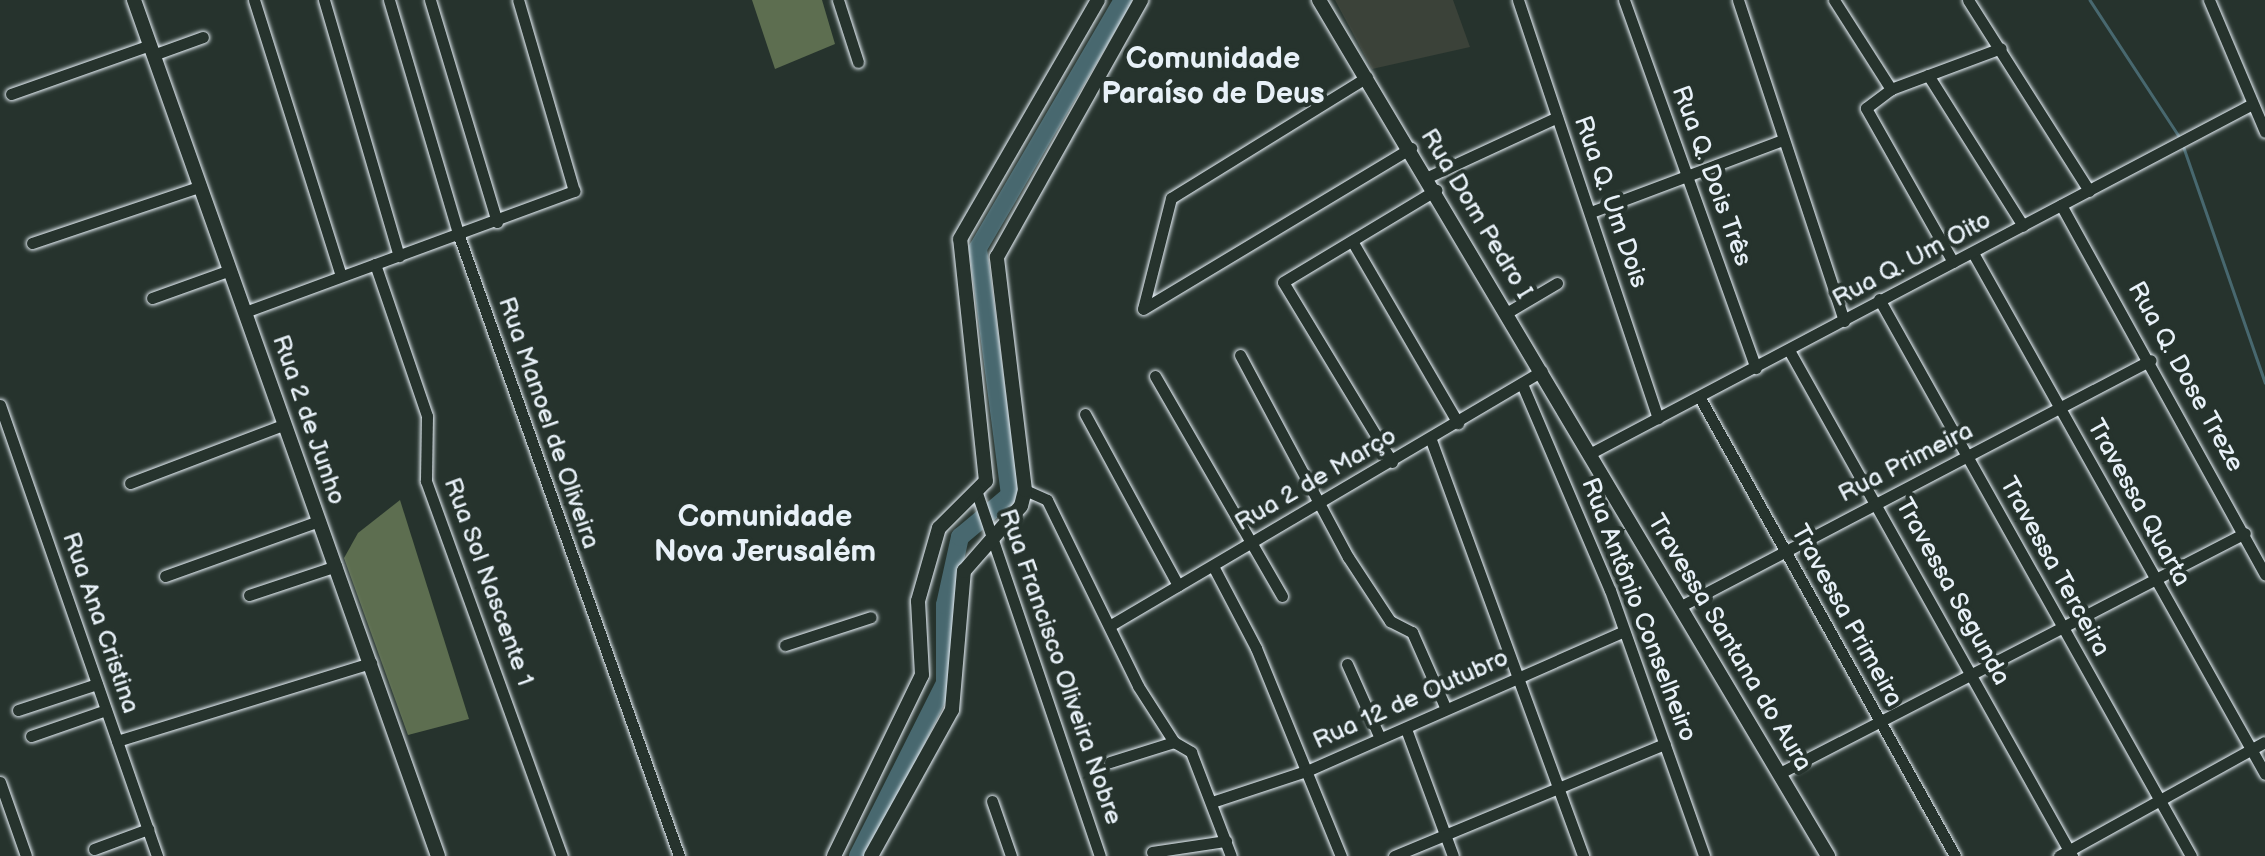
<!DOCTYPE html>
<html>
<head>
<meta charset="utf-8">
<style>
	body { margin:0 }
	#map { position:relative; width:2265px; height:856px; overflow:hidden; background:#26332d; font-family:"Balsamiq Sans",sans-serif }
	div>[style] { position:absolute }
	.built>* { inset:0; background:#3b4239 }
	.green>* { inset:0; background:#5d6e50 }
	.stream>* { height:2.5px; margin:-1.25px; padding:0 1.25px; transform-origin:1.25px; border-radius:1.25px; background:#48686f }
	.river>* { height:18px; margin:-9px; padding:0 9px; transform-origin:9px; border-radius:9px; background:#48686f }
	.roads { filter:drop-shadow(0 0 2px #e8f1f8) drop-shadow(0 0 2px #e8f1f8) }
	.minor>* { height:11px; margin:-5.5px; padding:0 5.5px; transform-origin:5.5px; border-radius:5.5px; background:#26332d }
	.tertiary>* { height:14px; margin:-7px; padding:0 7px; transform-origin:7px; border-radius:7px; background:#26332d }
	span { translate:-50% -50%; white-space:nowrap; text-align:center; line-height:1.15; -webkit-text-stroke:8px #26332d; paint-order:stroke }
	.street-label { font-size:25px; color:#e8f1f8 }
	.quarter-label { font-size:30px; color:#e8f1f8; font-weight:700 }
</style>
</head>
<body>
<div id="map">
	<div class="built">
		<div style="clip-path:polygon(1335px 0,1453px 0,1470px 47px,1372px 69px)"></div>
	</div>
	<div class="green">
		<div style="clip-path:polygon(752px 0,822px 0,835px 44px,775px 69px)"></div>
		<div style="clip-path:polygon(400px 500px,469px 719px,408px 735px,344px 558px,358px 533px)"></div>
	</div>
	<div class="stream">
		<div style="left:2090px;top:0;width:163px;rotate:56.8deg"></div>
		<div style="left:2184px;top:148px;width:248px;rotate:70.9deg"></div>
	</div>
	<div class="river">
		<div style="left:858px;top:856px;width:194px;rotate:-63.3deg"></div>
		<div style="left:945px;top:683px;width:78px;rotate:-90deg"></div>
		<div style="left:945px;top:605px;width:70px;rotate:-77.6deg"></div>
		<div style="left:960px;top:537px;width:65px;rotate:-40deg"></div>
		<div style="left:1010px;top:495px;width:249px;rotate:-97.4deg"></div>
		<div style="left:978px;top:248px;width:287px;rotate:-59.7deg"></div>
	</div>
	<div class="roads">
		<div class="minor">
			<div style="left:254px;top:0;width:289px;rotate:72.5deg"></div>
			<div style="left:324px;top:0;width:267px;rotate:73.7deg"></div>
			<div style="left:389px;top:0;width:246px;rotate:73.5deg"></div>
			<div style="left:459px;top:236px;width:658px;rotate:70.46deg"></div>
			<div style="left:430px;top:0;width:232px;rotate:73.2deg"></div>
			<div style="left:838px;top:0;width:65px;rotate:72.1deg"></div>
			<div style="left:1518px;top:0;width:441px;rotate:71.5deg"></div>
			<div style="left:1624px;top:0;width:391px;rotate:70.3deg"></div>
			<div style="left:1738px;top:0;width:338px;rotate:71.7deg"></div>
			<div style="left:1834px;top:0;width:106px;rotate:57.4deg"></div>
			<div style="left:1968px;top:0;width:226px;rotate:57.6deg"></div>
			<div style="left:2209px;top:0;width:143px;rotate:67deg"></div>
			<div style="left:153px;top:55px;width:53px;rotate:-19.8deg"></div>
			<div style="left:1928px;top:75px;width:178px;rotate:57.8deg"></div>
			<div style="left:1367px;top:77px;width:230px;rotate:148.3deg"></div>
			<div style="left:1171px;top:198px;width:114px;rotate:104.2deg"></div>
			<div style="left:1143px;top:309px;width:313px;rotate:-31deg"></div>
			<div style="left:11px;top:94px;width:147px;rotate:-19.4deg"></div>
			<div style="left:1428px;top:177px;width:142px;rotate:-24.9deg"></div>
			<div style="left:2061px;top:205px;width:422px;rotate:61.1deg"></div>
			<div style="left:1591px;top:212px;width:205px;rotate:-20.6deg"></div>
			<div style="left:1352px;top:241px;width:211px;rotate:59.8deg"></div>
			<div style="left:32px;top:243px;width:178px;rotate:-18.6deg"></div>
			<div style="left:1973px;top:253px;width:597px;rotate:60.73deg"></div>
			<div style="left:1953px;top:262px;width:177px;rotate:-119.5deg"></div>
			<div style="left:1866px;top:108px;width:31px;rotate:-37deg"></div>
			<div style="left:1891px;top:89px;width:117px;rotate:-20.4deg"></div>
			<div style="left:375px;top:264px;width:161px;rotate:71.1deg"></div>
			<div style="left:427px;top:416px;width:65px;rotate:90.9deg"></div>
			<div style="left:426px;top:481px;width:399px;rotate:70.1deg"></div>
			<div style="left:152px;top:298px;width:83px;rotate:-19.7deg"></div>
			<div style="left:1879px;top:299px;width:638px;rotate:60.74deg"></div>
			<div style="left:245px;top:312px;width:351px;rotate:-20.2deg"></div>
			<div style="left:574px;top:191px;width:199px;rotate:-106.3deg"></div>
			<div style="left:1508px;top:312px;width:57px;rotate:-30.6deg"></div>
			<div style="left:1790px;top:352px;width:578px;rotate:60.77deg"></div>
			<div style="left:1240px;top:355px;width:229px;rotate:61.9deg"></div>
			<div style="left:1348px;top:557px;width:77px;rotate:56.7deg"></div>
			<div style="left:1390px;top:621px;width:25px;rotate:27deg"></div>
			<div style="left:1412px;top:632px;width:84px;rotate:66.2deg"></div>
			<div style="left:1155px;top:376px;width:254px;rotate:60deg"></div>
			<div style="left:1522px;top:384px;width:224px;rotate:66.9deg"></div>
			<div style="left:1610px;top:590px;width:282px;rotate:70.5deg"></div>
			<div style="left:1700px;top:398px;width:524px;rotate:60.89deg"></div>
			<div style="left:0;top:405px;width:478px;rotate:70.8deg"></div>
			<div style="left:1085px;top:414px;width:195px;rotate:61.5deg"></div>
			<div style="left:1431px;top:440px;width:443px;rotate:69.9deg"></div>
			<div style="left:1591px;top:453px;width:747px;rotate:-27.83deg"></div>
			<div style="left:1392px;top:462px;width:210px;rotate:-121.2deg"></div>
			<div style="left:1283px;top:282px;width:179px;rotate:-31deg"></div>
			<div style="left:130px;top:483px;width:166px;rotate:-20.8deg"></div>
			<div style="left:1025px;top:490px;width:24px;rotate:24deg"></div>
			<div style="left:1047px;top:500px;width:207px;rotate:63.9deg"></div>
			<div style="left:1138px;top:686px;width:67px;rotate:57.3deg"></div>
			<div style="left:1174px;top:742px;width:20px;rotate:30deg"></div>
			<div style="left:1191px;top:752px;width:111px;rotate:69deg"></div>
			<div style="left:977px;top:493px;width:383px;rotate:71.3deg"></div>
			<div style="left:1213px;top:566px;width:93px;rotate:62.3deg"></div>
			<div style="left:1256px;top:648px;width:225px;rotate:67.8deg"></div>
			<div style="left:165px;top:576px;width:164px;rotate:-19.7deg"></div>
			<div style="left:249px;top:595px;width:92px;rotate:-18.4deg"></div>
			<div style="left:1681px;top:606px;width:530px;rotate:-27.63deg"></div>
			<div style="left:1111px;top:625px;width:500px;rotate:-30.51deg"></div>
			<div style="left:785px;top:645px;width:90px;rotate:-18deg"></div>
			<div style="left:1347px;top:664px;width:81px;rotate:66deg"></div>
			<div style="left:18px;top:710px;width:83px;rotate:-18.2deg"></div>
			<div style="left:1406px;top:729px;width:135px;rotate:69.7deg"></div>
			<div style="left:31px;top:736px;width:79px;rotate:-19.1deg"></div>
			<div style="left:117px;top:741px;width:266px;rotate:-17.1deg"></div>
			<div style="left:1110px;top:762px;width:67px;rotate:-17.4deg"></div>
			<div style="left:1780px;top:773px;width:523px;rotate:-27.3deg"></div>
			<div style="left:0;top:782px;width:78px;rotate:70.6deg"></div>
			<div style="left:992px;top:801px;width:58px;rotate:70.9deg"></div>
			<div style="left:1212px;top:802px;width:102px;rotate:-18.3deg"></div>
			<div style="left:1309px;top:770px;width:344px;rotate:-23.8deg"></div>
			<div style="left:94px;top:849px;width:58px;rotate:-20.3deg"></div>
			<div style="left:1152px;top:852px;width:75px;rotate:-8.5deg"></div>
			<div style="left:1394px;top:856px;width:293px;rotate:-22.5deg"></div>
			<div style="left:2059px;top:856px;width:235px;rotate:-29deg"></div>
		</div>
		<div class="tertiary">
			<div style="left:134px;top:0;width:908px;rotate:70.45deg"></div>
			<div style="left:1319px;top:0;width:996px;rotate:59.26deg"></div>
			<div style="left:834px;top:856px;width:201px;rotate:-64.1deg"></div>
			<div style="left:922px;top:675px;width:74px;rotate:-93.1deg"></div>
			<div style="left:918px;top:601px;width:76px;rotate:-74deg"></div>
			<div style="left:939px;top:528px;width:66px;rotate:-45deg"></div>
			<div style="left:986px;top:481px;width:243px;rotate:-96.1deg"></div>
			<div style="left:960px;top:239px;width:276px;rotate:-60deg"></div>
			<div style="left:871px;top:856px;width:167px;rotate:-61deg"></div>
			<div style="left:952px;top:710px;width:140px;rotate:-85.1deg"></div>
			<div style="left:964px;top:571px;width:86px;rotate:-48.8deg"></div>
			<div style="left:1021px;top:506px;width:16px;rotate:-76deg"></div>
			<div style="left:1025px;top:490px;width:235px;rotate:-96.9deg"></div>
			<div style="left:997px;top:257px;width:295px;rotate:-60.7deg"></div>
		</div>
	</div>
	<div class="street-label">
		<span style="left:1711px;top:176px;rotate:70deg">Rua Q. Dois Três</span>
		<span style="left:1610px;top:202px;rotate:71deg">Rua Q. Um Dois</span>
		<span style="left:1476px;top:214px;rotate:59deg">Rua Dom Pedro I</span>
		<span style="left:1912px;top:260px;rotate:-28deg">Rua Q. Um Oito</span>
		<span style="left:2185px;top:377px;rotate:61deg">Rua Q. Dose Treze</span>
		<span style="left:308px;top:420px;rotate:71deg">Rua 2 de Junho</span>
		<span style="left:548px;top:423px;rotate:71deg">Rua Manoel de Oliveira</span>
		<span style="left:1906px;top:463px;rotate:-27deg">Rua Primeira</span>
		<span style="left:1316px;top:480px;rotate:-30deg">Rua 2 de Março</span>
		<span style="left:2138px;top:503px;rotate:61deg">Travessa Quarta</span>
		<span style="left:2054px;top:567px;rotate:61deg">Travessa Terceira</span>
		<span style="left:488px;top:582px;rotate:70deg">Rua Sol Nascente 1</span>
		<span style="left:1952px;top:592px;rotate:61deg">Travessa Segunda</span>
		<span style="left:1638px;top:610px;rotate:69deg">Rua Antônio Conselheiro</span>
		<span style="left:1846px;top:616px;rotate:61deg">Travessa Primeira</span>
		<span style="left:100px;top:623px;rotate:71deg">Rua Ana Cristina</span>
		<span style="left:1729px;top:643px;rotate:59deg">Travessa Santana do Aura</span>
		<span style="left:1060px;top:667px;rotate:71deg">Rua Francisco Oliveira Nobre</span>
		<span style="left:1411px;top:700px;rotate:-24deg">Rua 12 de Outubro</span>
	</div>
	<div class="quarter-label">
		<span style="left:1213px;top:76px">Comunidade<br>Paraíso de Deus</span>
		<span style="left:765px;top:534px">Comunidade<br>Nova Jerusalém</span>
	</div>
</div>
</body>
</html>
